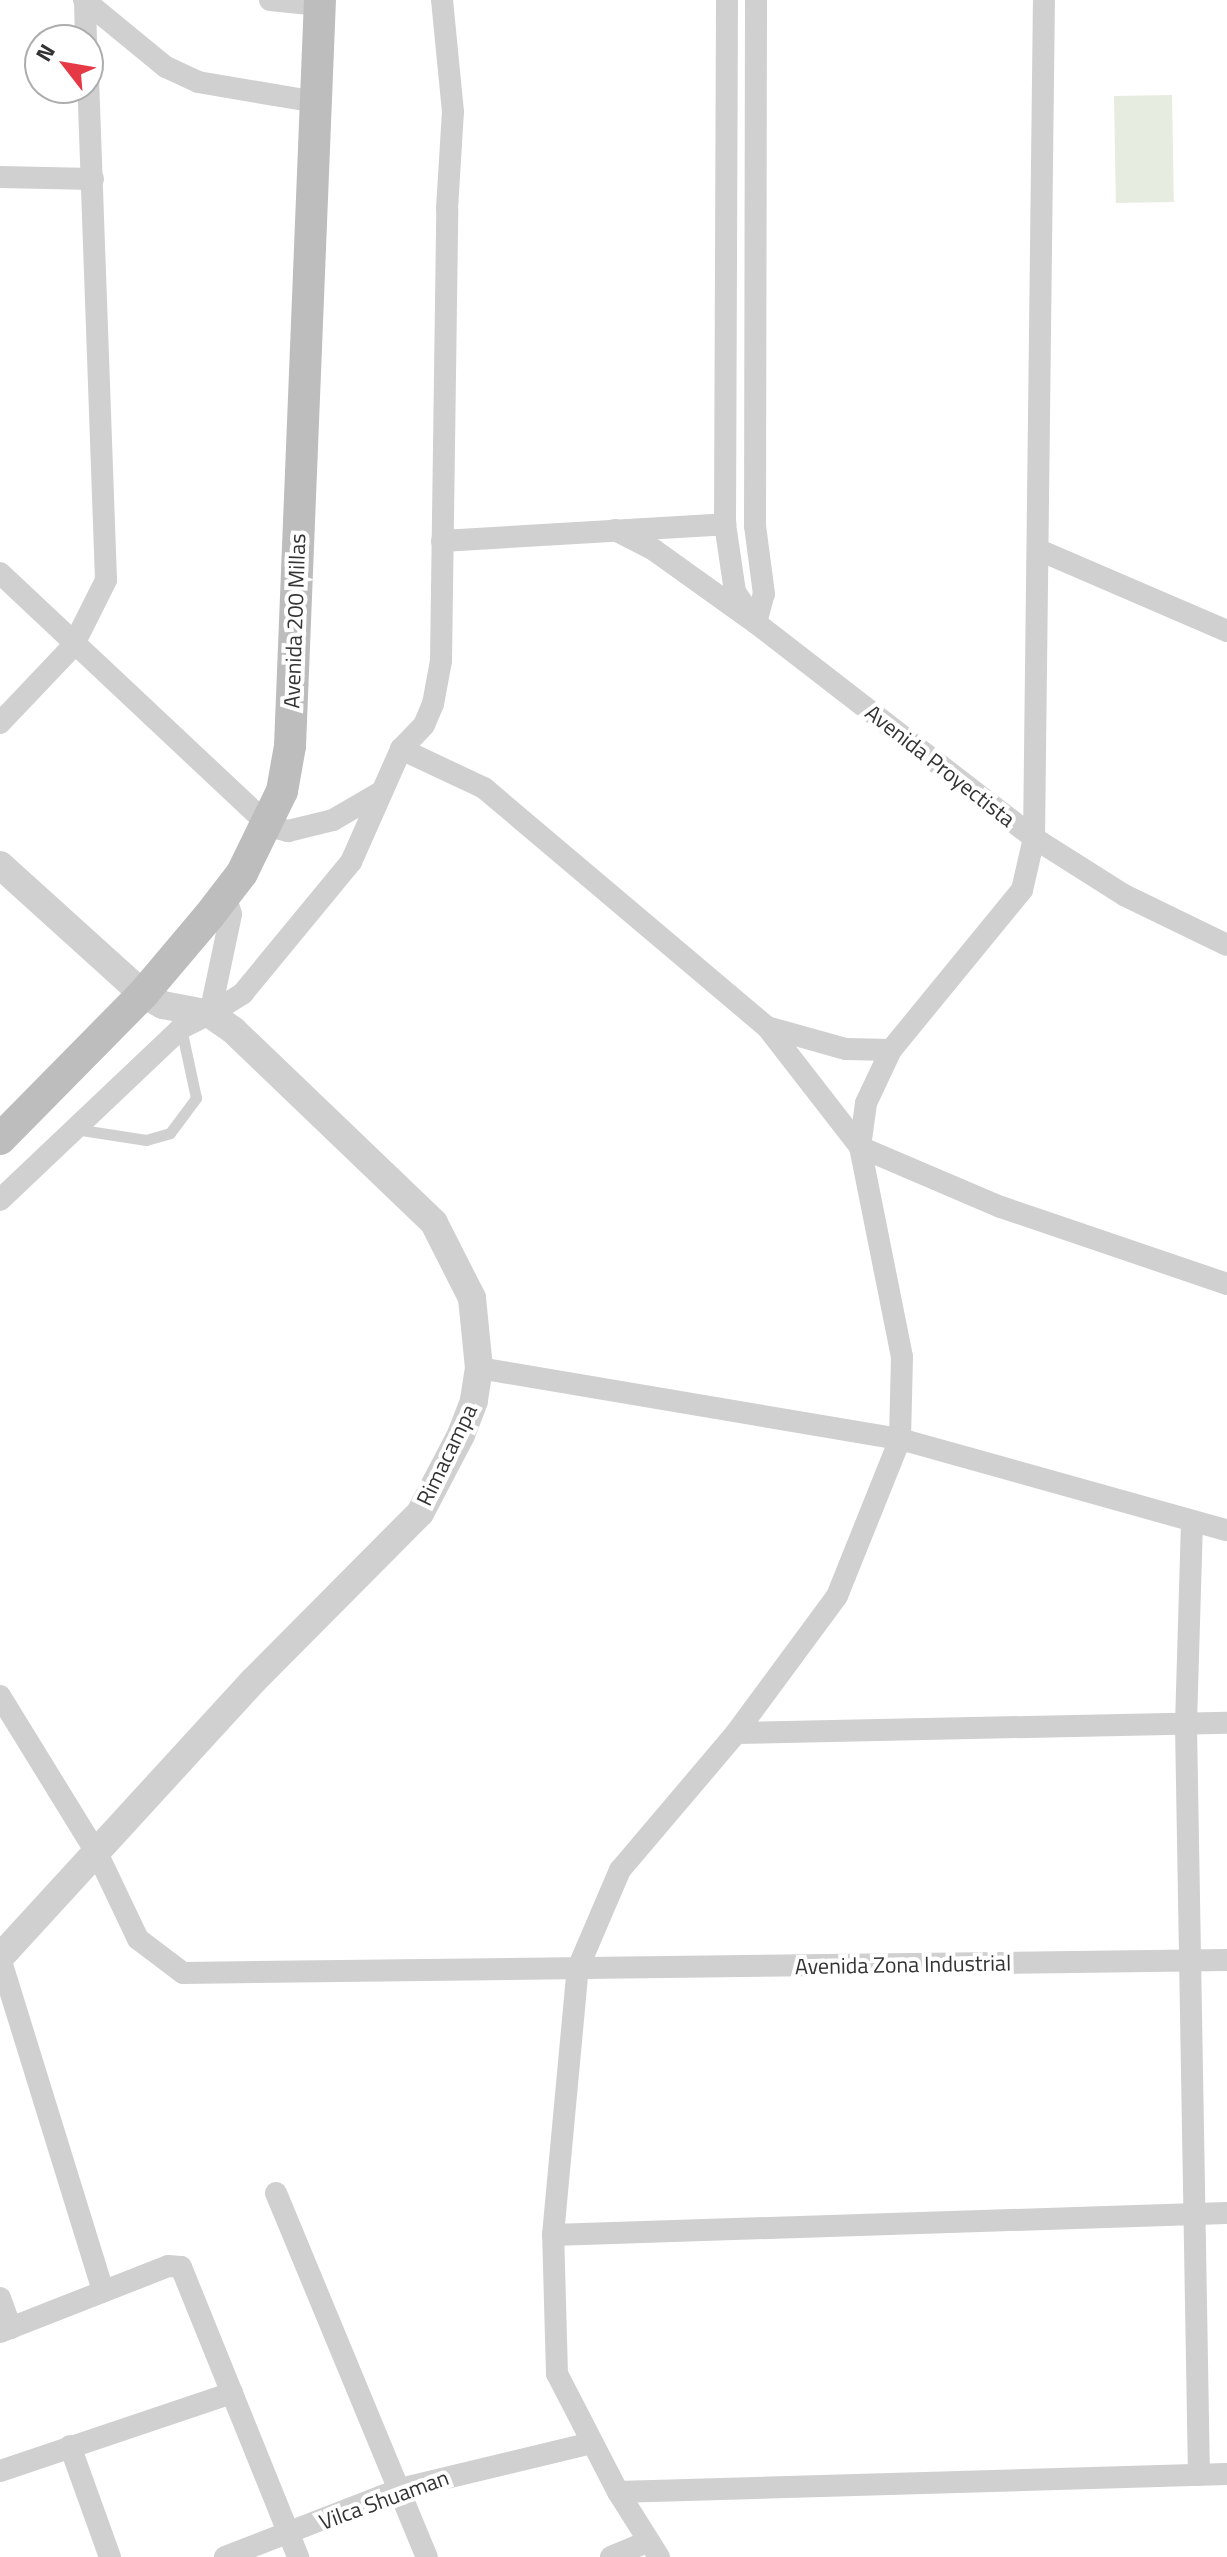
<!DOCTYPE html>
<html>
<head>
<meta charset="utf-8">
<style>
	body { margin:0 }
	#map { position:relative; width:1227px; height:2557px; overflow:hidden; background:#fff; font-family:"Titillium Web",sans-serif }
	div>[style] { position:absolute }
	.green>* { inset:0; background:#e6ecdf; transform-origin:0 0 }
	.service>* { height:11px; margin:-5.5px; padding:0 5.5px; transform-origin:5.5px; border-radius:5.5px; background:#d0d0d0 }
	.minor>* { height:22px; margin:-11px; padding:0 11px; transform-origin:11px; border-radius:11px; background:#d0d0d0 }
	.tertiary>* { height:28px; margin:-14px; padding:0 14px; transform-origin:14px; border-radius:14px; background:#d0d0d0 }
	.secondary>* { height:32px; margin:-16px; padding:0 16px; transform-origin:16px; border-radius:16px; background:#bdbdbd }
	span { translate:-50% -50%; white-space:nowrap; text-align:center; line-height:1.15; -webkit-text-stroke:8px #fff; paint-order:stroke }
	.street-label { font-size:22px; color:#333 }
	.north { position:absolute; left:24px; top:24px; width:80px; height:80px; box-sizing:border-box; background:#fff; border:2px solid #adadad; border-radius:50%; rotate:301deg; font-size:22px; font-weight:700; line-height:32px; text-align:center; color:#333 }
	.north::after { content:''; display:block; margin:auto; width:28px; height:36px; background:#e63946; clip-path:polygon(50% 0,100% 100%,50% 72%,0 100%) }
</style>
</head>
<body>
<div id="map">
	<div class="green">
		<div style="left:1172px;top:95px;width:107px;height:58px;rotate:89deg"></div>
	</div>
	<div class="service">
		<div style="left:75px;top:1129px;width:72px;rotate:8.8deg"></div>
		<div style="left:146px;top:1140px;width:25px;rotate:-16deg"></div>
		<div style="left:170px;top:1133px;width:44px;rotate:-53.4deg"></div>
		<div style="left:196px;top:1098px;width:72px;rotate:-102.1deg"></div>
	</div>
	<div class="minor">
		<div style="left:84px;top:0;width:106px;rotate:39.3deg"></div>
		<div style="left:166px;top:67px;width:35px;rotate:25deg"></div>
		<div style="left:198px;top:82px;width:120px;rotate:9.6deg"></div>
		<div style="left:85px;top:0;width:40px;rotate:88.6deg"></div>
		<div style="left:270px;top:0;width:50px;rotate:5.7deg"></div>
		<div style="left:727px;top:0;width:524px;rotate:90.22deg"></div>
		<div style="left:725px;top:524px;width:69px;rotate:81.6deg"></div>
		<div style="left:735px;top:592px;width:37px;rotate:56deg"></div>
		<div style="left:756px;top:623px;width:351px;rotate:37.7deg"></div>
		<div style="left:1034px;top:838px;width:107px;rotate:32.3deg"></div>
		<div style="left:1124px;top:895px;width:114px;rotate:25.9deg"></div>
		<div style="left:0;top:177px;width:93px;rotate:1.2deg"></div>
		<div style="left:615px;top:530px;width:44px;rotate:27.1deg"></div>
		<div style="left:654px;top:550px;width:125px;rotate:35.6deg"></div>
		<div style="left:756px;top:623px;width:30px;rotate:-75deg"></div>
		<div style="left:764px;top:594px;width:69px;rotate:-97.5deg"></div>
		<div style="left:755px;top:526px;width:526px;rotate:-89.89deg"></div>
		<div style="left:442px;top:541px;width:284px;rotate:-3.4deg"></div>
		<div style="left:1039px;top:550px;width:205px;rotate:23.3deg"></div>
		<div style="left:0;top:573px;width:369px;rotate:43.2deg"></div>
		<div style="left:269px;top:826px;width:20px;rotate:15deg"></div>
		<div style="left:288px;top:831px;width:46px;rotate:-13.7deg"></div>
		<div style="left:333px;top:820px;width:56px;rotate:-30.3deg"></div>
		<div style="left:0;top:723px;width:106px;rotate:-46.5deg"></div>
		<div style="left:73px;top:646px;width:74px;rotate:-63.4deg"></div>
		<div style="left:106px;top:580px;width:502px;rotate:-92.05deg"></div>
		<div style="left:401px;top:749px;width:92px;rotate:25.2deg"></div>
		<div style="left:484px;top:788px;width:370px;rotate:40.2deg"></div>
		<div style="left:767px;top:1027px;width:152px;rotate:52.2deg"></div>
		<div style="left:860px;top:1147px;width:153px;rotate:23.1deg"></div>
		<div style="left:1001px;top:1207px;width:239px;rotate:18.8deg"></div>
		<div style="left:210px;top:1014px;width:39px;rotate:-32deg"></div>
		<div style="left:243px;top:993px;width:170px;rotate:-50.5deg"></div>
		<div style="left:351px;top:862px;width:124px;rotate:-66.1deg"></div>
		<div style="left:401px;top:749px;width:33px;rotate:-46deg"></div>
		<div style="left:424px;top:725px;width:23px;rotate:-67deg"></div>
		<div style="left:433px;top:704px;width:44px;rotate:-79.5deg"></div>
		<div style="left:441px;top:661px;width:452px;rotate:-89.2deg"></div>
		<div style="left:447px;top:209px;width:97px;rotate:-86.5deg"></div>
		<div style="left:453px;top:112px;width:113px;rotate:-95.6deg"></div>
		<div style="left:767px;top:1027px;width:82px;rotate:15.6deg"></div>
		<div style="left:846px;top:1049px;width:45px;rotate:1.3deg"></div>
		<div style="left:0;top:1200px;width:250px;rotate:-43.5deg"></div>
		<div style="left:181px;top:1028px;width:32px;rotate:-26deg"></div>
		<div style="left:210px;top:1014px;width:102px;rotate:-78.1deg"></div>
		<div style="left:231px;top:914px;width:20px;rotate:-108deg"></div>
		<div style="left:479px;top:1368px;width:427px;rotate:9.6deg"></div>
		<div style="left:900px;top:1439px;width:339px;rotate:15.6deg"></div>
		<div style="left:1192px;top:1522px;width:203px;rotate:91.7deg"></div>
		<div style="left:1186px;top:1725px;width:750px;rotate:89.01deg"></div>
		<div style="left:0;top:1696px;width:187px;rotate:58.4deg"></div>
		<div style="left:98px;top:1855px;width:93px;rotate:64.5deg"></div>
		<div style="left:138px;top:1939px;width:56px;rotate:37.1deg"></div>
		<div style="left:183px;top:1973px;width:1044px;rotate:-0.71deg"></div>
		<div style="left:736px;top:1733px;width:491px;rotate:-1.2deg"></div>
		<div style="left:0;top:1958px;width:349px;rotate:72.8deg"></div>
		<div style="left:276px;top:2193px;width:394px;rotate:67.5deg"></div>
		<div style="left:553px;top:2235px;width:674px;rotate:-1.87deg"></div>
		<div style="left:0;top:2298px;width:32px;rotate:70deg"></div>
		<div style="left:0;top:2332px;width:180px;rotate:-21.4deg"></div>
		<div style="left:168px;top:2266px;width:13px;rotate:4deg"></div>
		<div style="left:181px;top:2267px;width:313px;rotate:68deg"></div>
		<div style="left:70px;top:2446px;width:118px;rotate:70.2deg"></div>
		<div style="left:0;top:2471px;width:245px;rotate:-18.6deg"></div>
		<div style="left:618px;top:2492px;width:609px;rotate:-1.69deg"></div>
		<div style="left:225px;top:2557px;width:188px;rotate:-21.2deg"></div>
		<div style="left:400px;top:2489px;width:197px;rotate:-13.5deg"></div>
		<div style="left:611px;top:2557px;width:41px;rotate:-22.8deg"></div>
		<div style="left:659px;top:2557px;width:77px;rotate:-122.2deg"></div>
		<div style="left:618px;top:2492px;width:133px;rotate:-117.3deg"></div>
		<div style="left:557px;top:2374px;width:139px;rotate:-91.6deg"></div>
		<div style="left:553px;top:2235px;width:268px;rotate:-84.7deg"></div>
		<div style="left:578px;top:1968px;width:107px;rotate:-66.8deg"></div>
		<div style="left:620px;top:1870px;width:180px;rotate:-49.7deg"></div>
		<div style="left:736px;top:1733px;width:170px;rotate:-53.6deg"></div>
		<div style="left:837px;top:1596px;width:169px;rotate:-68.1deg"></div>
		<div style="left:900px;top:1439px;width:82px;rotate:-88.6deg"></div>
		<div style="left:902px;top:1357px;width:214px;rotate:-101.3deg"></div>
		<div style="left:860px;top:1147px;width:44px;rotate:-82.2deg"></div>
		<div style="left:866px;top:1103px;width:59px;rotate:-64.7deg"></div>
		<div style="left:891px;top:1050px;width:207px;rotate:-50.7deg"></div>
		<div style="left:1022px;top:890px;width:53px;rotate:-77deg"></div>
		<div style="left:1034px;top:838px;width:838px;rotate:-89.32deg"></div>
	</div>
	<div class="tertiary">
		<div style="left:0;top:865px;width:193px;rotate:42.1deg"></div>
		<div style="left:143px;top:994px;width:23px;rotate:29deg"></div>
		<div style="left:163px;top:1005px;width:48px;rotate:10.8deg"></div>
		<div style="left:210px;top:1014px;width:29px;rotate:35deg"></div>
		<div style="left:234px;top:1031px;width:277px;rotate:43.8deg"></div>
		<div style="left:434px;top:1223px;width:84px;rotate:63.1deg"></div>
		<div style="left:472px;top:1298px;width:70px;rotate:84.3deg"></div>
		<div style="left:479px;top:1368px;width:33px;rotate:99deg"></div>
		<div style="left:474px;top:1401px;width:36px;rotate:111deg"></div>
		<div style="left:461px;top:1435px;width:88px;rotate:117.7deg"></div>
		<div style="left:420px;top:1513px;width:235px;rotate:134.8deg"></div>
		<div style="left:254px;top:1680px;width:376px;rotate:132.5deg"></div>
	</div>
	<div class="secondary">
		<div style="left:0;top:1139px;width:204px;rotate:-45.4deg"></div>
		<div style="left:143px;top:994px;width:102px;rotate:-49.8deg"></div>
		<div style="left:209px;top:916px;width:54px;rotate:-52.5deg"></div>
		<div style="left:242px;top:873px;width:91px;rotate:-64deg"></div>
		<div style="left:282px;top:791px;width:46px;rotate:-79.9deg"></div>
		<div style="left:290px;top:746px;width:747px;rotate:-87.7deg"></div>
	</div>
	<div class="street-label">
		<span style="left:295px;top:621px;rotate:-88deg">Avenida 200 Millas</span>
		<span style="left:940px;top:766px;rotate:38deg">Avenida Proyectista</span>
		<span style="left:447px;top:1455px;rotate:-64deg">Rimacampa</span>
		<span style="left:903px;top:1965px;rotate:-1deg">Avenida Zona Industrial</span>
		<span style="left:384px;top:2500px;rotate:-20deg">Vilca Shuaman</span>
	</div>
	<div class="north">N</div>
</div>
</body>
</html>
